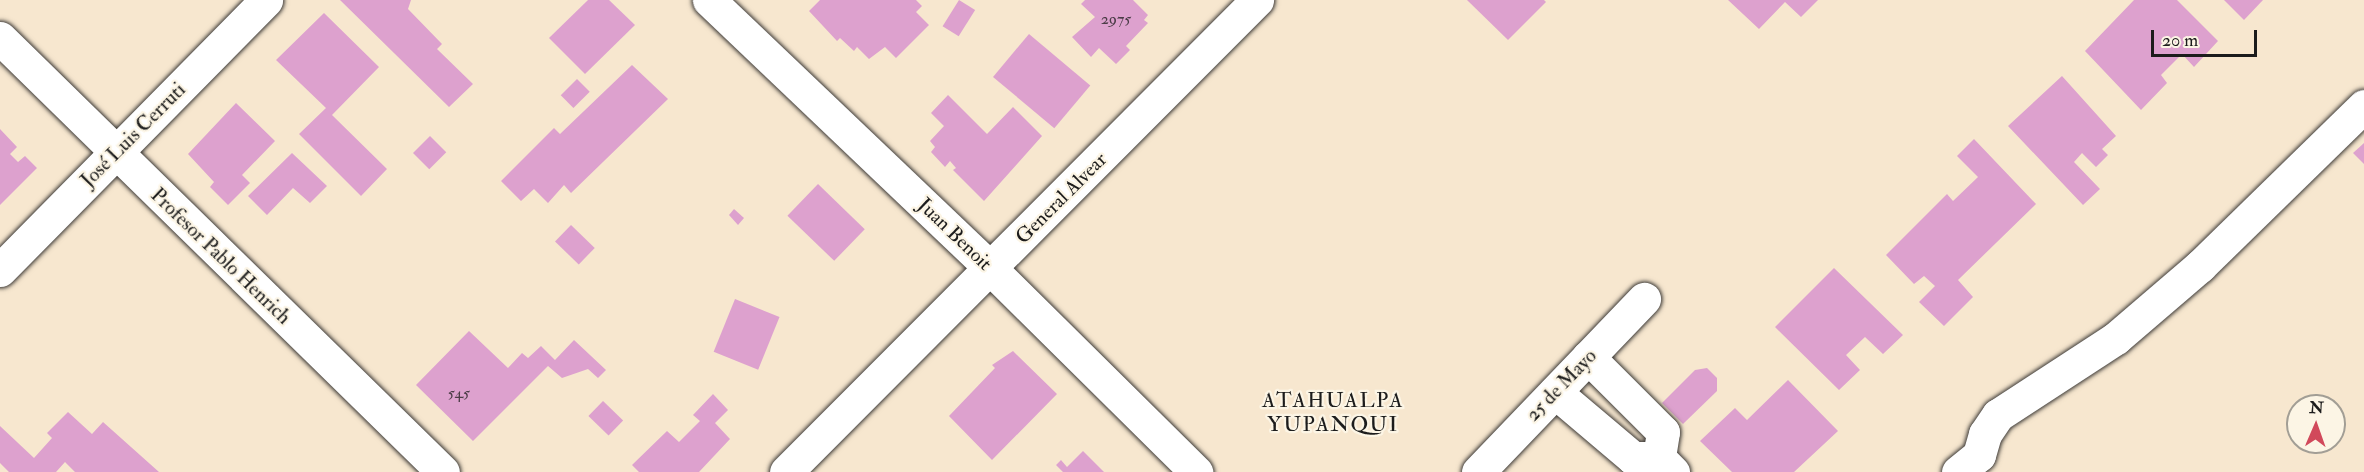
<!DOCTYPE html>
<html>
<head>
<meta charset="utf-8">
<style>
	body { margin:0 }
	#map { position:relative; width:2364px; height:472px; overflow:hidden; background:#f7e7cf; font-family:"IM FELL Double Pica",serif }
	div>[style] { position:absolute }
	.building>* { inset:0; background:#dda1ce; transform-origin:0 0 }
	.roads { filter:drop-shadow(0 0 2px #3d3a37) drop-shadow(0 0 2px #3d3a37) }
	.street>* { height:33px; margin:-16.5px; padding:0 16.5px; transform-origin:16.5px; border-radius:16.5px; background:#fff }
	span { translate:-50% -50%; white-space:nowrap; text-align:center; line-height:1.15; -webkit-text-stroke:4.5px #fcf5e5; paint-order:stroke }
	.number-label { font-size:16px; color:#4c3d48 }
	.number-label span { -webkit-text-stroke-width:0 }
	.street-label { font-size:20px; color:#1c1c1c }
	.neighbourhood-label { font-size:21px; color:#1c1c1c; letter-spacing:1.5px }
	.north { position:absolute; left:2286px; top:394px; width:60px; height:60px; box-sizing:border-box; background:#fcf5e5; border:2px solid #a29e95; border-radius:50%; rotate:2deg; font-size:16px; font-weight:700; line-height:24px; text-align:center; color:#1c1c1c }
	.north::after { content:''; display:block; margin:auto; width:21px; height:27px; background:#d1495b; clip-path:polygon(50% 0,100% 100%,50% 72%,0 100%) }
	.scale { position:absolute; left:2151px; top:30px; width:106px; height:27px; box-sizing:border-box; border:3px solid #1c1c1c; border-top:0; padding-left:8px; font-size:18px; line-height:21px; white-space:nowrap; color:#1c1c1c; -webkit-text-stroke:4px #fcf5e5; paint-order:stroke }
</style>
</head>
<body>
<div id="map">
	<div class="building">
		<div style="clip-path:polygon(340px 0,411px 0,408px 9px,442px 44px,437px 49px,473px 84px,449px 107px)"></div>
		<div style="clip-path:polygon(588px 0,609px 0,635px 25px,585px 74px,549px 38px)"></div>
		<div style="clip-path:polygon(820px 0,916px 0,922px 6px,916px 12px,929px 25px,896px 58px,885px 47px,869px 59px,857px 47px,854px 51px,840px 38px,837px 41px,809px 11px)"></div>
		<div style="left:959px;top:0;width:19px;height:31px;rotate:32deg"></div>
		<div style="clip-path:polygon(1085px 0,1133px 0,1148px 15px,1144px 20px,1148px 23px,1126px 46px,1130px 50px,1116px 64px,1099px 48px,1091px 57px,1072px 37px,1095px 17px,1081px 4px)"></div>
		<div style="clip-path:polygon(1467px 0,1544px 0,1546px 2px,1508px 40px)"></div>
		<div style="clip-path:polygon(1728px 0,1818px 0,1801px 17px,1785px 2px,1759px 29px)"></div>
		<div style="clip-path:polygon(2134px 0,2177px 0,2218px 41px,2194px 67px,2182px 54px,2161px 75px,2167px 83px,2141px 110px,2085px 51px)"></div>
		<div style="clip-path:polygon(2224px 0,2263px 0,2244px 20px)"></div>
		<div style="clip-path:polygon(324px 13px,379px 67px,332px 115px,387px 169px,361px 196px,299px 134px,326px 108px,276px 60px)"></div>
		<div style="left:1029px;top:34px;width:80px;height:56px;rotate:40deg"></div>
		<div style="clip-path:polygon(632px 65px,668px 99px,571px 193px,564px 185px,548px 203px,534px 189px,521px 201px,501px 181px,554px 128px,560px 134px)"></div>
		<div style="clip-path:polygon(2062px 76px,2116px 136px,2102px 149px,2108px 155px,2096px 167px,2082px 153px,2074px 162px,2100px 189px,2083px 205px,2008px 126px)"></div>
		<div style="left:577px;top:79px;width:18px;height:23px;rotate:45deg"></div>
		<div style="clip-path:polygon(948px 95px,987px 134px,1013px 107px,1042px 136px,984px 201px,953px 170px,956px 168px,950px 161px,945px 167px,931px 152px,935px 147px,930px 141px,944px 126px,931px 113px)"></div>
		<div style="clip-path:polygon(236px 103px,275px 141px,242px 175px,250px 183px,228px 205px,210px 187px,214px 182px,188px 154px)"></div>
		<div style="clip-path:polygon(0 129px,17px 147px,10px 154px,18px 162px,25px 156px,37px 168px,0 205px)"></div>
		<div style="left:430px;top:136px;width:23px;height:24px;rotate:45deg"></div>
		<div style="clip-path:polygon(1974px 139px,2036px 204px,1958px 280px,1973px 297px,1944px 326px,1919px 302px,1935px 286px,1924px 276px,1914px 284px,1886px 255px,1947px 194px,1953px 201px,1978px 177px,1957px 156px)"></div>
		<div style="clip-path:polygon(2364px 143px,2364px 164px,2353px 153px)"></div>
		<div style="clip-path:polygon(292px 153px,327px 186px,310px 203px,293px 188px,267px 215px,248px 196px)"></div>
		<div style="left:818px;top:184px;width:65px;height:44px;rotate:44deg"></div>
		<div style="clip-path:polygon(734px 209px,744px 218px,738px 225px,729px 215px)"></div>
		<div style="left:571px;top:225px;width:33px;height:23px;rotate:44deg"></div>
		<div style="clip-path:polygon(1834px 268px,1903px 335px,1883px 354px,1865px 337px,1846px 355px,1860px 370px,1839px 390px,1775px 327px)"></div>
		<div style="left:735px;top:299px;width:48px;height:57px;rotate:22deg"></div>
		<div style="clip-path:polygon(469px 331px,508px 368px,522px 353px,528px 358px,541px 346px,555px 360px,574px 340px,606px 370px,598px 378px,588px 369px,562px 378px,548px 366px,473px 441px,416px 385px)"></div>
		<div style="clip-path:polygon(1013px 351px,1057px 394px,992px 460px,949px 416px,995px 368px,992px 365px)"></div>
		<div style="clip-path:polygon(1707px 368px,1717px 378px,1717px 391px,1683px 424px,1662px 403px,1695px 370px)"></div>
		<div style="clip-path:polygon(1788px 380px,1838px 431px,1794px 472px,1732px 472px,1700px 441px,1735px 408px,1747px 420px)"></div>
		<div style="clip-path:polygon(713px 394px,728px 410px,715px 423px,730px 439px,699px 472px,639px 472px,632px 465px,667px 431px,679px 442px,700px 421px,693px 415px)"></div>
		<div style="left:603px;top:401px;width:28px;height:21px;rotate:44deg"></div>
		<div style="clip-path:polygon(68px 412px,92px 434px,103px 422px,159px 472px,75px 472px,65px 462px,56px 472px,9px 472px,0 463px,0 426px,34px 458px,52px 438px,47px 433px)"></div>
		<div style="clip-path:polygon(1083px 451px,1104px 472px,1063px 472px,1056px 465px,1061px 460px,1067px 467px)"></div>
	</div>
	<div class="roads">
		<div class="street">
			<div style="left:709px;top:0;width:390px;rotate:43.6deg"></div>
			<div style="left:991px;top:269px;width:289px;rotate:44.7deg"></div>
			<div style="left:0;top:38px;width:620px;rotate:44.41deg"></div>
			<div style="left:0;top:270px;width:379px;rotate:-45.4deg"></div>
			<div style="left:1588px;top:357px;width:106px;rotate:45deg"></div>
			<div style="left:1663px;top:432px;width:26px;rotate:99deg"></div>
			<div style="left:1555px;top:392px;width:102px;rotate:40.2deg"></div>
			<div style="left:1633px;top:458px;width:26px"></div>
			<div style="left:1659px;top:458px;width:20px;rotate:45deg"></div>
			<div style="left:786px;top:472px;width:667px;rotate:-45.06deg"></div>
			<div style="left:1478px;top:472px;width:240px;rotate:-46.2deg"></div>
			<div style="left:1958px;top:472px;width:27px;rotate:-39deg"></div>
			<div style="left:1979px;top:455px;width:22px;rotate:-74deg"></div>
			<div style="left:1985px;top:434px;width:23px;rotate:-56deg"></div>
			<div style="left:1998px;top:415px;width:141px;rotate:-33.1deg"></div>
			<div style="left:2116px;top:338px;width:111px;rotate:-40.6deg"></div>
			<div style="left:2200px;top:266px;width:229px;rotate:-44.3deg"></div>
		</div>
	</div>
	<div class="number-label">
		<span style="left:1116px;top:19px">2975</span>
		<span style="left:459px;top:393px">545</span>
	</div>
	<div class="street-label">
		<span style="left:133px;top:135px;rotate:-45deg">José Luis Cerruti</span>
		<span style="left:1061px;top:198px;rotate:-45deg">General Alvear</span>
		<span style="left:955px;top:234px;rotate:44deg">Juan Benoit</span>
		<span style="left:221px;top:256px;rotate:44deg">Profesor Pablo Henrich</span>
		<span style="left:1561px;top:385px;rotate:-46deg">25 de Mayo</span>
	</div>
	<div class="neighbourhood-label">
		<span style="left:1333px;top:413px">ATAHUALPA<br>YUPANQUI</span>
	</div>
	<div class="north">N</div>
	<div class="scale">20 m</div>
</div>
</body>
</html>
